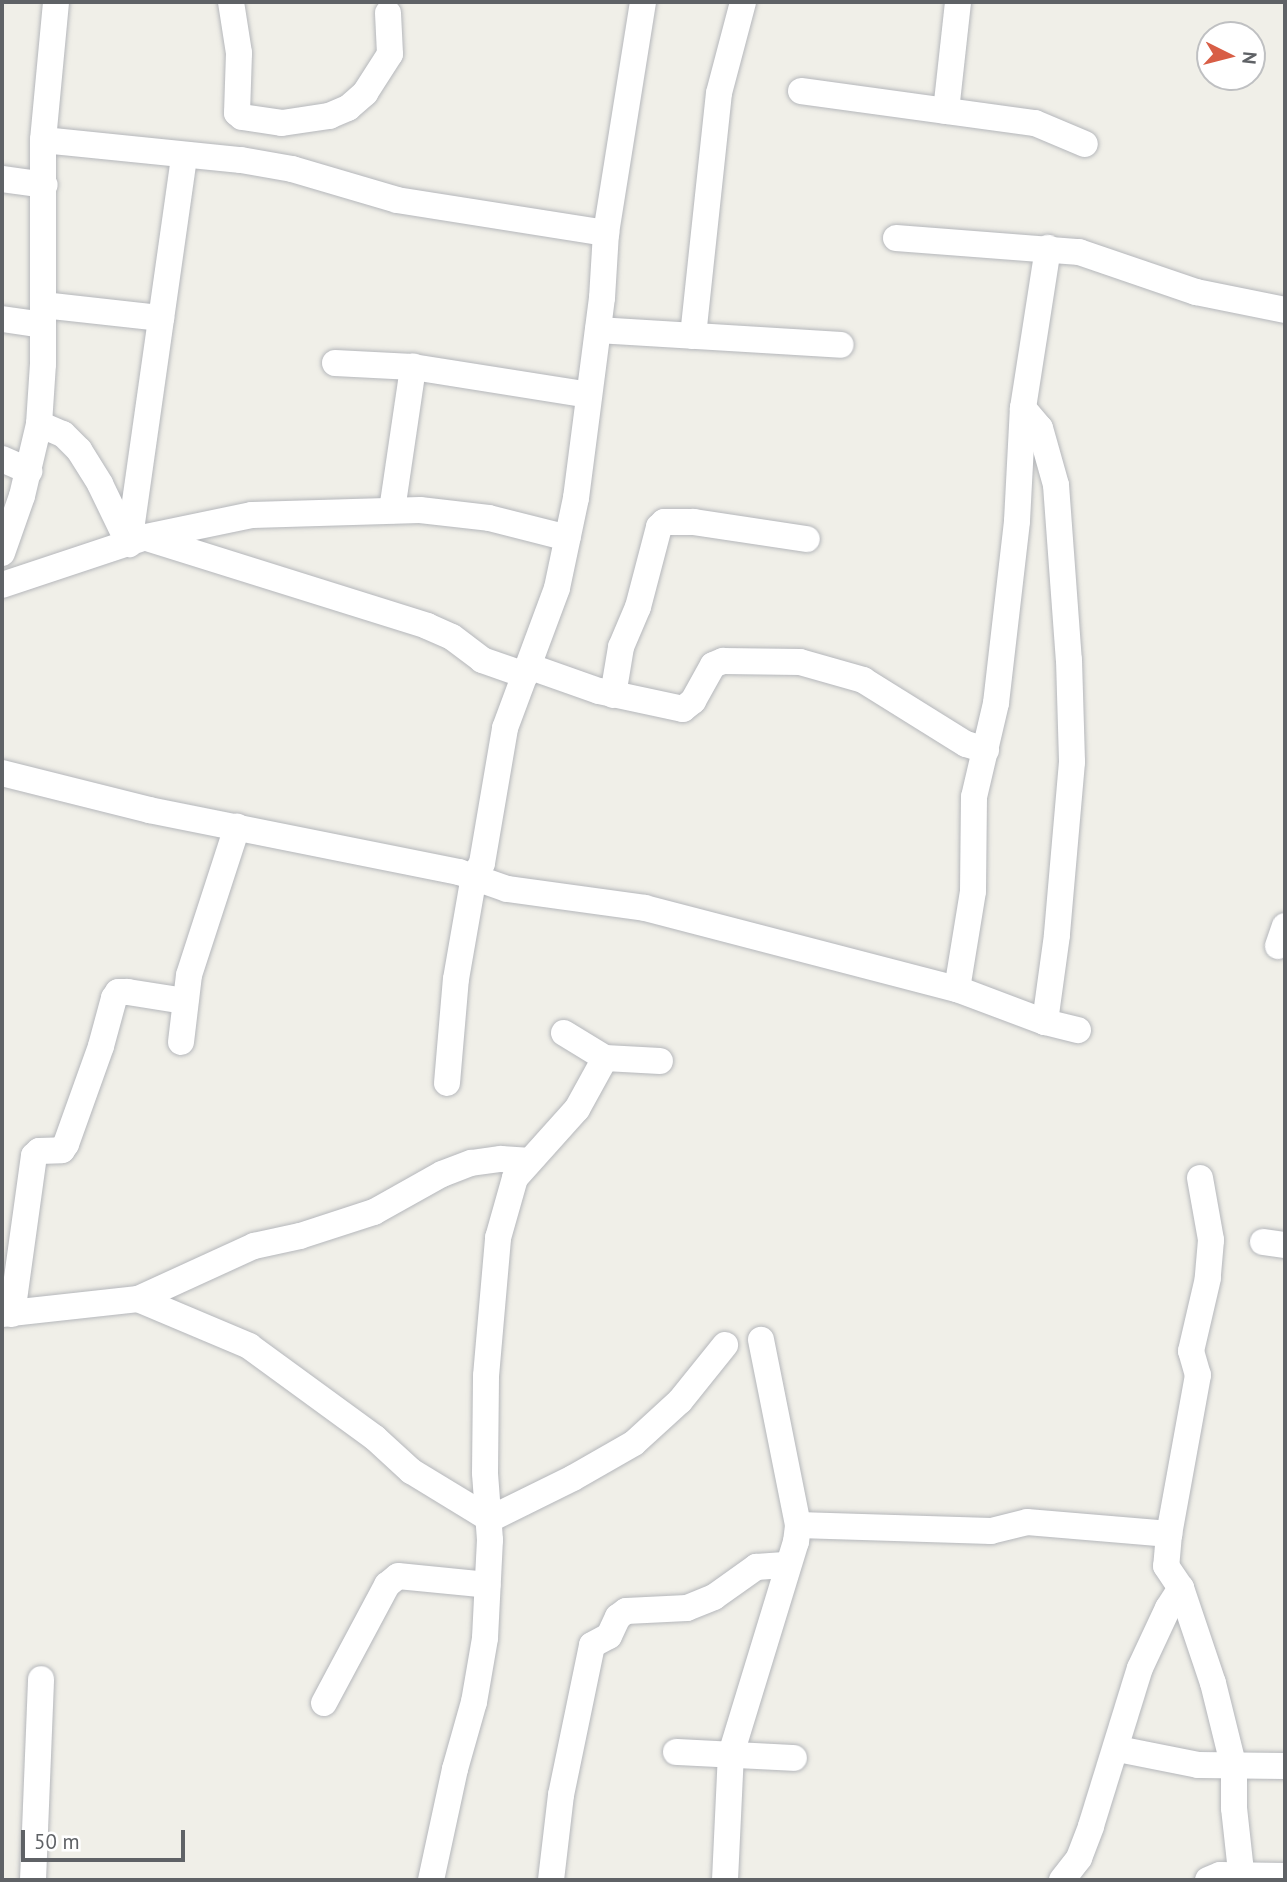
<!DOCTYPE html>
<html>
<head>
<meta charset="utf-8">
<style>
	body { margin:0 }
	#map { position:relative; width:1287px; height:1882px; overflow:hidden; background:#f0efe8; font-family:"PT Sans",sans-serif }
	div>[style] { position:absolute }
	.roads { filter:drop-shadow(0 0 2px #b5b7bb) drop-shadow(0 0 2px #b5b7bb) }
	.minor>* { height:26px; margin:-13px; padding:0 13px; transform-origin:13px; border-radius:13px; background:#fff }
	span { translate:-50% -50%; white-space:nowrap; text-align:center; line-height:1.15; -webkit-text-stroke:6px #fff; paint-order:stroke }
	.frame { position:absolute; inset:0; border:4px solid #5f6266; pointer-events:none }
	.north { position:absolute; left:1196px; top:21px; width:70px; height:70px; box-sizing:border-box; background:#fff; border:2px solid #bfc0c2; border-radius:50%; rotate:96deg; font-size:19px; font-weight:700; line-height:28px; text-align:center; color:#5f6266 }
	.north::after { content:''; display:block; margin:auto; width:24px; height:32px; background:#d85e46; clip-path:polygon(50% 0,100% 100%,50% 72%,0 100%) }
	.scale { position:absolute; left:21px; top:1830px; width:164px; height:32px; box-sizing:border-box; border:4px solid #5f6266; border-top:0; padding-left:9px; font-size:21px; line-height:24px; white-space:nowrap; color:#5f6266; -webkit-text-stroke:5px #fff; paint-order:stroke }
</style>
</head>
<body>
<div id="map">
	<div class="roads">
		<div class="minor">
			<div style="left:231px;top:2px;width:52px;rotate:81.1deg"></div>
			<div style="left:239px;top:53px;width:60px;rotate:91.9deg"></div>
			<div style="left:237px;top:113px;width:6px;rotate:39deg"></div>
			<div style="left:242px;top:117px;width:40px;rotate:8.5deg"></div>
			<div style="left:282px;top:123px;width:48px;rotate:-8.5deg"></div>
			<div style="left:329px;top:116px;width:21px;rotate:-23deg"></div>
			<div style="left:348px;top:108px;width:23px;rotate:-41deg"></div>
			<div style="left:365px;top:93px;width:46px;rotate:-57.3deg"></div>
			<div style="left:390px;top:54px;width:41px;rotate:-92.8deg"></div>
			<div style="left:801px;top:91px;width:236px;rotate:7.8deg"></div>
			<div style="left:1035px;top:123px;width:54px;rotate:22.8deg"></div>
			<div style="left:946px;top:111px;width:110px;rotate:-83.7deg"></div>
			<div style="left:43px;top:140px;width:199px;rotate:5.8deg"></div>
			<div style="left:241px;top:160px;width:52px;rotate:10deg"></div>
			<div style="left:292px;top:169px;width:109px;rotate:16.4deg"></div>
			<div style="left:397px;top:200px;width:212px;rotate:9deg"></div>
			<div style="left:2px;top:179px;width:43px;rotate:7.9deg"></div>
			<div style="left:896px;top:238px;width:184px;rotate:4.4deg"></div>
			<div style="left:1079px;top:252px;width:124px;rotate:18.9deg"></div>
			<div style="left:1196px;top:292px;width:91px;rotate:11.4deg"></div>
			<div style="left:43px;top:305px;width:119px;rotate:6.3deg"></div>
			<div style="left:2px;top:319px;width:41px;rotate:8.3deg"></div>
			<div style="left:598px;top:330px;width:243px;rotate:3.5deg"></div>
			<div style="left:693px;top:336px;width:244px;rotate:-83.9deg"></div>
			<div style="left:719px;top:93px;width:94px;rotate:-75.2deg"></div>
			<div style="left:335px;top:363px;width:78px;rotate:2.9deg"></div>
			<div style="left:413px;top:367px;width:178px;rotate:9deg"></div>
			<div style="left:1023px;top:408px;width:26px;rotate:50deg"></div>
			<div style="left:1040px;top:428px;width:59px;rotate:74.3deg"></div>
			<div style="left:1056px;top:485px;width:175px;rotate:85.8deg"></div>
			<div style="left:1069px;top:660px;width:102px;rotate:88.3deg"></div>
			<div style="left:1072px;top:762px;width:174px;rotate:95deg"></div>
			<div style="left:1057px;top:935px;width:88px;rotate:97.9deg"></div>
			<div style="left:39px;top:424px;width:26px;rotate:23deg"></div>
			<div style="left:63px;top:434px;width:23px;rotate:45deg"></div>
			<div style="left:79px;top:450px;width:40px;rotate:58deg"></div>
			<div style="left:100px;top:484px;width:67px;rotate:64.2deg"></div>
			<div style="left:2px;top:459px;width:30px;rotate:24deg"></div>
			<div style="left:392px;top:510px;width:145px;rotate:-81.6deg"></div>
			<div style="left:147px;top:538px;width:294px;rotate:17.4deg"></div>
			<div style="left:427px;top:626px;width:27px;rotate:24deg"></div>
			<div style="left:452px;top:637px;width:38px;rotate:37deg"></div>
			<div style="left:482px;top:660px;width:46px;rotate:19.2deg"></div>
			<div style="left:129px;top:544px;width:392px;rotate:-81.9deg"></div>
			<div style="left:2px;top:553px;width:60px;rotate:-70.7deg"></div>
			<div style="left:22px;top:496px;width:74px;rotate:-76.7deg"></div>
			<div style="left:39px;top:424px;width:60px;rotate:-86.2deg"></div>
			<div style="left:43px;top:364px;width:224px;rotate:-90deg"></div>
			<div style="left:43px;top:140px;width:139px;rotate:-84.6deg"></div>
			<div style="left:2px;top:585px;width:152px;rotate:-18.4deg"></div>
			<div style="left:146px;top:537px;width:108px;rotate:-11.7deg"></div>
			<div style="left:252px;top:515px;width:168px;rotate:-1.7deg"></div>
			<div style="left:420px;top:510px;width:69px;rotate:6.6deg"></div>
			<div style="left:489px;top:518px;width:81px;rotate:14.2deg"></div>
			<div style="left:528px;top:666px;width:75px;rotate:19.4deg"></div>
			<div style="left:599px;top:691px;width:86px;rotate:12.1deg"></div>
			<div style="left:683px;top:709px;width:13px;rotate:-39deg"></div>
			<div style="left:693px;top:701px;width:41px;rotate:-60.9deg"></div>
			<div style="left:713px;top:665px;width:11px;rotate:-22deg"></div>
			<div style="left:723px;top:661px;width:77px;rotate:0.7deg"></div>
			<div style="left:800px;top:662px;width:66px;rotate:15.9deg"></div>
			<div style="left:863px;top:680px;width:121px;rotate:31.9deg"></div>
			<div style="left:966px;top:744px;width:21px;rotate:17deg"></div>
			<div style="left:613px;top:695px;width:49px;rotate:-80.5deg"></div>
			<div style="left:621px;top:647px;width:43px;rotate:-67deg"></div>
			<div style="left:638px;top:607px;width:83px;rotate:-75.3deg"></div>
			<div style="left:659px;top:527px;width:7px;rotate:-45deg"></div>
			<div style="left:664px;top:522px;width:30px"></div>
			<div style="left:694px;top:522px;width:114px;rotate:8.6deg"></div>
			<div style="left:2px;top:773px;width:152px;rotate:14.1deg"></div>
			<div style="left:149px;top:810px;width:316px;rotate:11.3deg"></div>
			<div style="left:459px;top:872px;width:51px;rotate:19.5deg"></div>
			<div style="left:507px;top:889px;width:139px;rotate:7.8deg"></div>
			<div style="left:645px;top:908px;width:322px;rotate:14.6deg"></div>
			<div style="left:957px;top:989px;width:94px;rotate:20.6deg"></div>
			<div style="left:1045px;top:1022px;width:34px;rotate:14deg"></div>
			<div style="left:1278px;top:946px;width:21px;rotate:-71deg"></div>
			<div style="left:957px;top:989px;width:99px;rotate:-80.7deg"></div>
			<div style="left:973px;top:891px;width:94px;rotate:-89.4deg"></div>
			<div style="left:974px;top:797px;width:97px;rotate:-76.8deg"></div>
			<div style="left:996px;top:703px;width:183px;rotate:-83.4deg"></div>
			<div style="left:1017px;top:521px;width:113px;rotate:-87deg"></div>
			<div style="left:1023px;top:408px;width:162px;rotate:-81.1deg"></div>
			<div style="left:564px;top:1033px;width:48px;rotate:31.4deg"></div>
			<div style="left:605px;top:1058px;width:55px;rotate:3.1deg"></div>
			<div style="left:181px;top:1042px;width:67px;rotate:-83.2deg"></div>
			<div style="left:189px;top:975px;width:156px;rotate:-72deg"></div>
			<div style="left:447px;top:1083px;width:104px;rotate:-85.1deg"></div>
			<div style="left:456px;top:979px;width:105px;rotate:-80.1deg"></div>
			<div style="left:474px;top:876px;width:15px;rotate:-58deg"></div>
			<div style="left:482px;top:863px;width:137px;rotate:-80.3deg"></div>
			<div style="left:505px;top:728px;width:149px;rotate:-69.6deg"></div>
			<div style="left:557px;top:588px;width:92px;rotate:-78.1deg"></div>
			<div style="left:576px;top:498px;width:202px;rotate:-82.6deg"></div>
			<div style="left:602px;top:298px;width:65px;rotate:-86.5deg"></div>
			<div style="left:606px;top:233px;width:234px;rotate:-80.9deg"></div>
			<div style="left:1200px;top:1178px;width:63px;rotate:79.9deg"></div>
			<div style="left:1211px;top:1240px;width:38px;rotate:95deg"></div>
			<div style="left:1208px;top:1278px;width:75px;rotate:103.1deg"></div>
			<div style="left:1191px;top:1351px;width:25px;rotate:74deg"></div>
			<div style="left:1198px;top:1375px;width:162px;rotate:100.3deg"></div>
			<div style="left:1169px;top:1534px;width:32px;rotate:95deg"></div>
			<div style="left:1166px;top:1566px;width:27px;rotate:56deg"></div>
			<div style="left:1181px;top:1588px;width:100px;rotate:71.4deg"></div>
			<div style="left:1213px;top:1683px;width:88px;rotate:76.1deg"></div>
			<div style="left:1234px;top:1768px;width:40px;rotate:90deg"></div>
			<div style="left:1234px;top:1808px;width:72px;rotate:83.7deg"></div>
			<div style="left:1263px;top:1242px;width:22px;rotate:8deg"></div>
			<div style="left:138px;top:1299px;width:121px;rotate:22.9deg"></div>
			<div style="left:249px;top:1346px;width:156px;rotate:36.1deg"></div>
			<div style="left:375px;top:1438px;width:49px;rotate:42.5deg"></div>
			<div style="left:411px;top:1471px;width:92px;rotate:31.3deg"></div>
			<div style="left:2px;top:1314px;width:137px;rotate:-6.3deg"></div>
			<div style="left:138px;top:1299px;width:128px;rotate:-24.6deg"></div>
			<div style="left:254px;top:1246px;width:47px;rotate:-12.3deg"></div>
			<div style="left:300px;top:1236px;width:78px;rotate:-18deg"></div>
			<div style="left:374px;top:1212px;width:78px;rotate:-29.2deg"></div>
			<div style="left:442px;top:1174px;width:31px;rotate:-21deg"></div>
			<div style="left:471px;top:1163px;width:30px;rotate:-8deg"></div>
			<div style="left:501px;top:1159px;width:26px;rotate:4deg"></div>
			<div style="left:12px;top:1314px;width:160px;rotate:-82.1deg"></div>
			<div style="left:34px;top:1156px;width:7px;rotate:-45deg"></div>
			<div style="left:39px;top:1151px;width:23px;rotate:-2deg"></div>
			<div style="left:62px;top:1150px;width:7px;rotate:-56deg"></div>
			<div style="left:66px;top:1144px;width:104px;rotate:-70.3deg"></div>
			<div style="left:101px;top:1046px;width:50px;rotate:-74.8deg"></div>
			<div style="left:114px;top:998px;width:7px;rotate:-56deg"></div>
			<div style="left:118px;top:992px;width:10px"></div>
			<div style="left:128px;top:992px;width:58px;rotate:9deg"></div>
			<div style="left:490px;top:1519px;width:93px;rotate:-26.3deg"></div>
			<div style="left:573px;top:1478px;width:70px;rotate:-29.8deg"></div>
			<div style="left:634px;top:1443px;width:62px;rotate:-42.4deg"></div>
			<div style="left:680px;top:1401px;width:72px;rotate:-51.2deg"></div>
			<div style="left:798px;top:1525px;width:193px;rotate:1.8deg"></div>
			<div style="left:991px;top:1531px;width:37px;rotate:-14deg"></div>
			<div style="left:1027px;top:1522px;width:143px;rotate:4.8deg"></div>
			<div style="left:324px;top:1703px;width:134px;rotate:-61.9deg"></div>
			<div style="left:387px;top:1585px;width:14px;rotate:-39deg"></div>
			<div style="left:398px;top:1576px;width:90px;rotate:5.7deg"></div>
			<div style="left:1118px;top:1749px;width:82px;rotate:11.3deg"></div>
			<div style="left:1198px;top:1765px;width:87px;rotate:0.7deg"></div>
			<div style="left:676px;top:1752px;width:118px;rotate:2.9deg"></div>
			<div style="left:33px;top:1880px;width:201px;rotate:-87.7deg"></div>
			<div style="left:431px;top:1880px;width:114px;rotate:-77.8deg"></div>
			<div style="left:455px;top:1769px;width:70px;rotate:-74.2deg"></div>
			<div style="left:474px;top:1702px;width:65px;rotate:-80.2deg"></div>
			<div style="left:485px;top:1638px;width:98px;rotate:-87.1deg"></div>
			<div style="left:490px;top:1540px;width:67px;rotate:-94.3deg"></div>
			<div style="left:485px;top:1473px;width:97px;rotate:-89.4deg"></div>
			<div style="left:486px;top:1376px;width:139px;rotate:-85deg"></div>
			<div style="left:498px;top:1238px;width:62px;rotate:-74.2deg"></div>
			<div style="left:515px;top:1178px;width:93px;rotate:-48.1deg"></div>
			<div style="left:577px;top:1109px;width:58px;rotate:-61.2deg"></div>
			<div style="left:551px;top:1880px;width:86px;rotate:-83.3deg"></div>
			<div style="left:561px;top:1795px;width:153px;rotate:-78.3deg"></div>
			<div style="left:592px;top:1645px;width:19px;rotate:-28deg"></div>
			<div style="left:609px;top:1636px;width:21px;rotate:-65deg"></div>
			<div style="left:618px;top:1617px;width:10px;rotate:-37deg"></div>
			<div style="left:626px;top:1611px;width:61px;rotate:-2.8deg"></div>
			<div style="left:687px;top:1608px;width:29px;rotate:-22deg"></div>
			<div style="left:714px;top:1597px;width:52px;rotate:-35.5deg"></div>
			<div style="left:756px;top:1567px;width:32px;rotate:-4deg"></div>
			<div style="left:725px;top:1880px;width:126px;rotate:-87.3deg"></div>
			<div style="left:731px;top:1754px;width:222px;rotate:-73deg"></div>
			<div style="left:796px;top:1542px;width:17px;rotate:-83deg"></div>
			<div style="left:798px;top:1525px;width:189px;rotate:-101.3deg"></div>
			<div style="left:1062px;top:1880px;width:28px;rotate:-52deg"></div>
			<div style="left:1079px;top:1858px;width:34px;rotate:-69deg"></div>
			<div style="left:1091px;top:1826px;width:165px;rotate:-72.8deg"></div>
			<div style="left:1140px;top:1668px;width:66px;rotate:-65deg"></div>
			<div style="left:1168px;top:1608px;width:24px;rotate:-57deg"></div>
			<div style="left:1208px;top:1880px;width:13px;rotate:-23deg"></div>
			<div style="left:1220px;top:1875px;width:65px;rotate:0.9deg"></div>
		</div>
	</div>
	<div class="frame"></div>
	<div class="north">N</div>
	<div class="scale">50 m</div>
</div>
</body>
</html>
